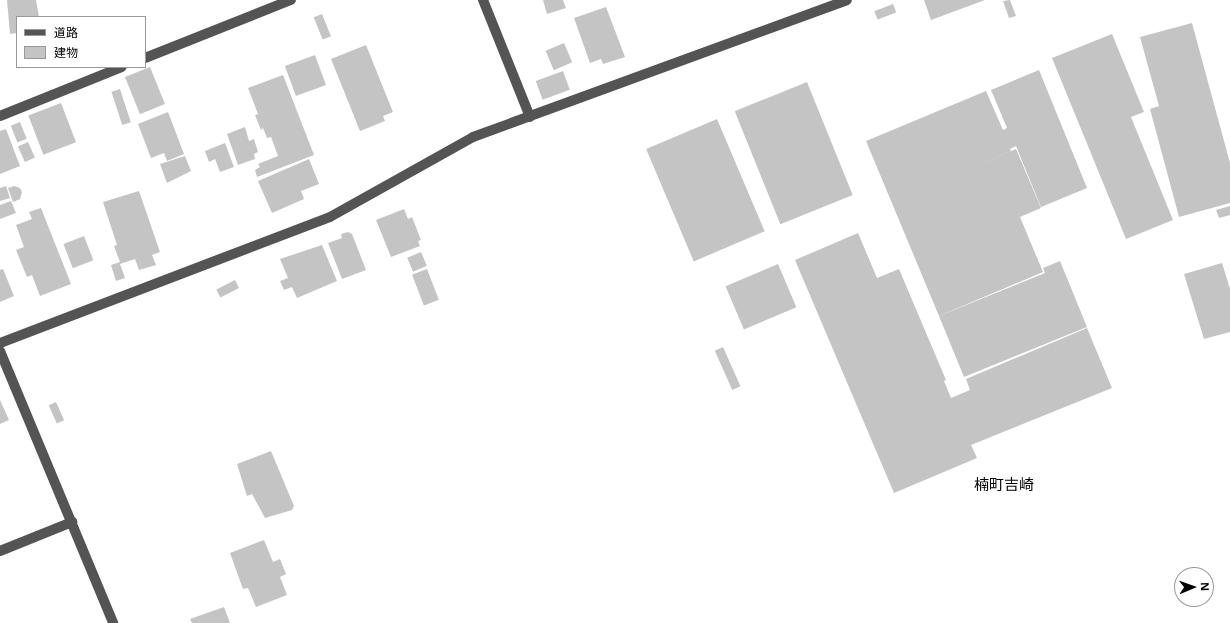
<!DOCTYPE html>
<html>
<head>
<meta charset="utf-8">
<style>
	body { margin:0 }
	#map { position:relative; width:1230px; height:623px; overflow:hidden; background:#fff; font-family:"Open Sans","Noto Sans JP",sans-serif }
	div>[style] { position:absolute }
	.building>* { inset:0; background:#c4c4c4; transform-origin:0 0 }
	.minor>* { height:10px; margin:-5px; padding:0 5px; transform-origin:5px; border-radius:5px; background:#545454 }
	span { translate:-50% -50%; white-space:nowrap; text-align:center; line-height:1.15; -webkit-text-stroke:3px #fff; paint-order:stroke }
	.quarter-label { font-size:15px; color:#000 }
	.legend { position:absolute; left:16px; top:16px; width:130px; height:52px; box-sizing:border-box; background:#fff; border:1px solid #999; margin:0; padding:5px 7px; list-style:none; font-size:12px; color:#000 }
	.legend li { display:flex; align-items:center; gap:8px; height:20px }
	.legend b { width:20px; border:1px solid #999 }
	.north { position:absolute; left:1174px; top:567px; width:40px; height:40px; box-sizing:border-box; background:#fff; border:1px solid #999; border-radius:50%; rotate:88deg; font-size:11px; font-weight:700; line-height:16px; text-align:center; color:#000 }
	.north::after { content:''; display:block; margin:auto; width:14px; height:18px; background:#000; clip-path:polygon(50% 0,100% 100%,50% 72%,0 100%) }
</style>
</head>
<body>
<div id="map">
	<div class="building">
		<div style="clip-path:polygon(7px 0,36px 0,39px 17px,17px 17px,17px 33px,10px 34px)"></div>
		<div style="clip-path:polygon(543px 0,563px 0,566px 8px,547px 14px)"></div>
		<div style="clip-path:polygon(924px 0,985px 0,931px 20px)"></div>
		<div style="clip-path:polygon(1010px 0,1016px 16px,1009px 18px,1003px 1px)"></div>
		<div style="left:893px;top:4px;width:9px;height:20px;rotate:69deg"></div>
		<div style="clip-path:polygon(606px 7px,625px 57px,603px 64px,601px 59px,590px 63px,574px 18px)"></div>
		<div style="left:322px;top:14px;width:24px;height:9px;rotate:68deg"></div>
		<div style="clip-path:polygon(1192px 23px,1230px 163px,1230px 203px,1179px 217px,1150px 109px,1159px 106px,1140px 37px)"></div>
		<div style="clip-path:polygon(1112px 34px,1144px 112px,1131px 117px,1173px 220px,1126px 239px,1052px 58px)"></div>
		<div style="left:564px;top:43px;width:21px;height:20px;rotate:67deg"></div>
		<div style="clip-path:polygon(366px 45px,393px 112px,383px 116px,385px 121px,360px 131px,331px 59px)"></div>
		<div style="left:315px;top:55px;width:32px;height:32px;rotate:70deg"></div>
		<div style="left:150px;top:67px;width:40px;height:27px;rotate:68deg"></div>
		<div style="clip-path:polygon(1039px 70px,1087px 188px,1041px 207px,1016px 146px,1010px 149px,1011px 151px,950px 177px,1016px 149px,1041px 208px,1020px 217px,1043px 272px,939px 316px,866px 141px,986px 91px,1003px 130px,1007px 128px,991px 90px)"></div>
		<div style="left:563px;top:71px;width:20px;height:29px;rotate:70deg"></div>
		<div style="clip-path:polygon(283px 75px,314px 155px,257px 177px,255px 170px,260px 167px,258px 164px,278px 156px,271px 137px,267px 138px,263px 128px,261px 130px,255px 115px,258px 114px,248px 88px)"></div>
		<div style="left:807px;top:82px;width:122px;height:78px;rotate:68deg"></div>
		<div style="left:120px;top:89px;width:35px;height:9px;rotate:72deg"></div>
		<div style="left:61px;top:103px;width:42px;height:35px;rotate:69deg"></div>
		<div style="clip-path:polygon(168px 112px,184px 154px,167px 161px,164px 153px,151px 158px,138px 124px)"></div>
		<div style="left:717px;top:119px;width:122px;height:77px;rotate:67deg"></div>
		<div style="left:20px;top:122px;width:18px;height:10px;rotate:68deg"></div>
		<div style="clip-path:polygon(245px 127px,249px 141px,254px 139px,258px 152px,254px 154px,255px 159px,238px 165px,227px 134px)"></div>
		<div style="clip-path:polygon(6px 129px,20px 166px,0 174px,0 131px)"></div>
		<div style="left:28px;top:142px;width:17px;height:11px;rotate:66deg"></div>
		<div style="clip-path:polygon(225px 143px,234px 167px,220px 172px,215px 159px,209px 162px,205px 151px)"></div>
		<div style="clip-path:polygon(185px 156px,191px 171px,167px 183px,160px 164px)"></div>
		<div style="clip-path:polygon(309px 159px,319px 184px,301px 191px,304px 199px,272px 213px,258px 181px)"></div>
		<div style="clip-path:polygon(6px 186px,10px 198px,0 201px,0 188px)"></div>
		<div style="clip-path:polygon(14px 186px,20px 188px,22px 192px,20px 199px,13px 202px,8px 188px)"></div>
		<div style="clip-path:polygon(139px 191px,160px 252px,152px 255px,156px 265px,139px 270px,135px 259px,120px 264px,125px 278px,116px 281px,111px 265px,120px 262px,114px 246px,117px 245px,103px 202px)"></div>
		<div style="clip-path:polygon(11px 201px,16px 213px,0 219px,0 205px)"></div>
		<div style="clip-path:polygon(1230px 206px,1230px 215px,1219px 218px,1216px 210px)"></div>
		<div style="clip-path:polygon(41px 208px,71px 284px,40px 296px,32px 275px,27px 277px,16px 250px,24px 247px,16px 225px,32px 219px,29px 212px)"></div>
		<div style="clip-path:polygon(404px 209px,408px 219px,412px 217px,421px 240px,418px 241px,420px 246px,391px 257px,376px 220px)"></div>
		<div style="clip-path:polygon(348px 232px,352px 234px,366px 270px,342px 279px,328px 243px,342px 238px,341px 234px)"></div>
		<div style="clip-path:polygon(858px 233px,877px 278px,899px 269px,946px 380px,944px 381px,951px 398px,970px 390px,966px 379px,1087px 328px,1112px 388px,971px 445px,977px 458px,894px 493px,795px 260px)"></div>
		<div style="left:84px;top:236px;width:26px;height:22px;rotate:69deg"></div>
		<div style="clip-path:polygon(322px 245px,337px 281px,297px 298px,292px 287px,284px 290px,280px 281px,288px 278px,280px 259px)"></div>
		<div style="left:421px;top:252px;width:15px;height:15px;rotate:67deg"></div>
		<div style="clip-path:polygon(1060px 261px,1087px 327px,964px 377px,939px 316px,1045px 273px,1043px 268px)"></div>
		<div style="clip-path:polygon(1222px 263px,1230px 289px,1230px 332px,1204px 339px,1184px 274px)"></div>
		<div style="left:778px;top:264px;width:47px;height:57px;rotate:67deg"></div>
		<div style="clip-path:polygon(3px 269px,14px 296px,0 302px,0 270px)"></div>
		<div style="left:427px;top:269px;width:33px;height:16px;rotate:69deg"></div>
		<div style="left:235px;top:280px;width:9px;height:21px;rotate:63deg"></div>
		<div style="left:723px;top:347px;width:43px;height:9px;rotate:66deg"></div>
		<div style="clip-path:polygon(0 400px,9px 420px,0 424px)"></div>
		<div style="left:56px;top:402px;width:20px;height:8px;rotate:66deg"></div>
		<div style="clip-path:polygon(271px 451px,294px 506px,292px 510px,265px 518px,252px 494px,247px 496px,237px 464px)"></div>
		<div style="clip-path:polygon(264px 540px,273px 562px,280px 559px,286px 574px,280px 577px,287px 595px,256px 607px,248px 588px,243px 589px,230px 553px)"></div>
		<div style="clip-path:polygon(224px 607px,230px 623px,192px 623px,190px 619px)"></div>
	</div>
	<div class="minor">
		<div style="left:483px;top:0;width:126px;rotate:68.1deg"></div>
		<div style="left:145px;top:58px;width:157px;rotate:-21.7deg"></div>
		<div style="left:0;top:116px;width:131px;rotate:-21.9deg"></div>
		<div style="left:0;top:343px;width:353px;rotate:-20.9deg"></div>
		<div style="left:330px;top:217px;width:164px;rotate:-29.2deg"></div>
		<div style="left:473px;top:137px;width:398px;rotate:-20.1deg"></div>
		<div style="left:0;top:351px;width:295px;rotate:67.4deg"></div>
		<div style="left:0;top:551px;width:78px;rotate:-21.9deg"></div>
	</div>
	<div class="quarter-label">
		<span style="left:1004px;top:485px">楠町吉崎</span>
	</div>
	<ul class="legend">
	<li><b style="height:5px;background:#545454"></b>道路</li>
	<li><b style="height:11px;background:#c4c4c4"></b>建物</li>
	</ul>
	<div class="north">N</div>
</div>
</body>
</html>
